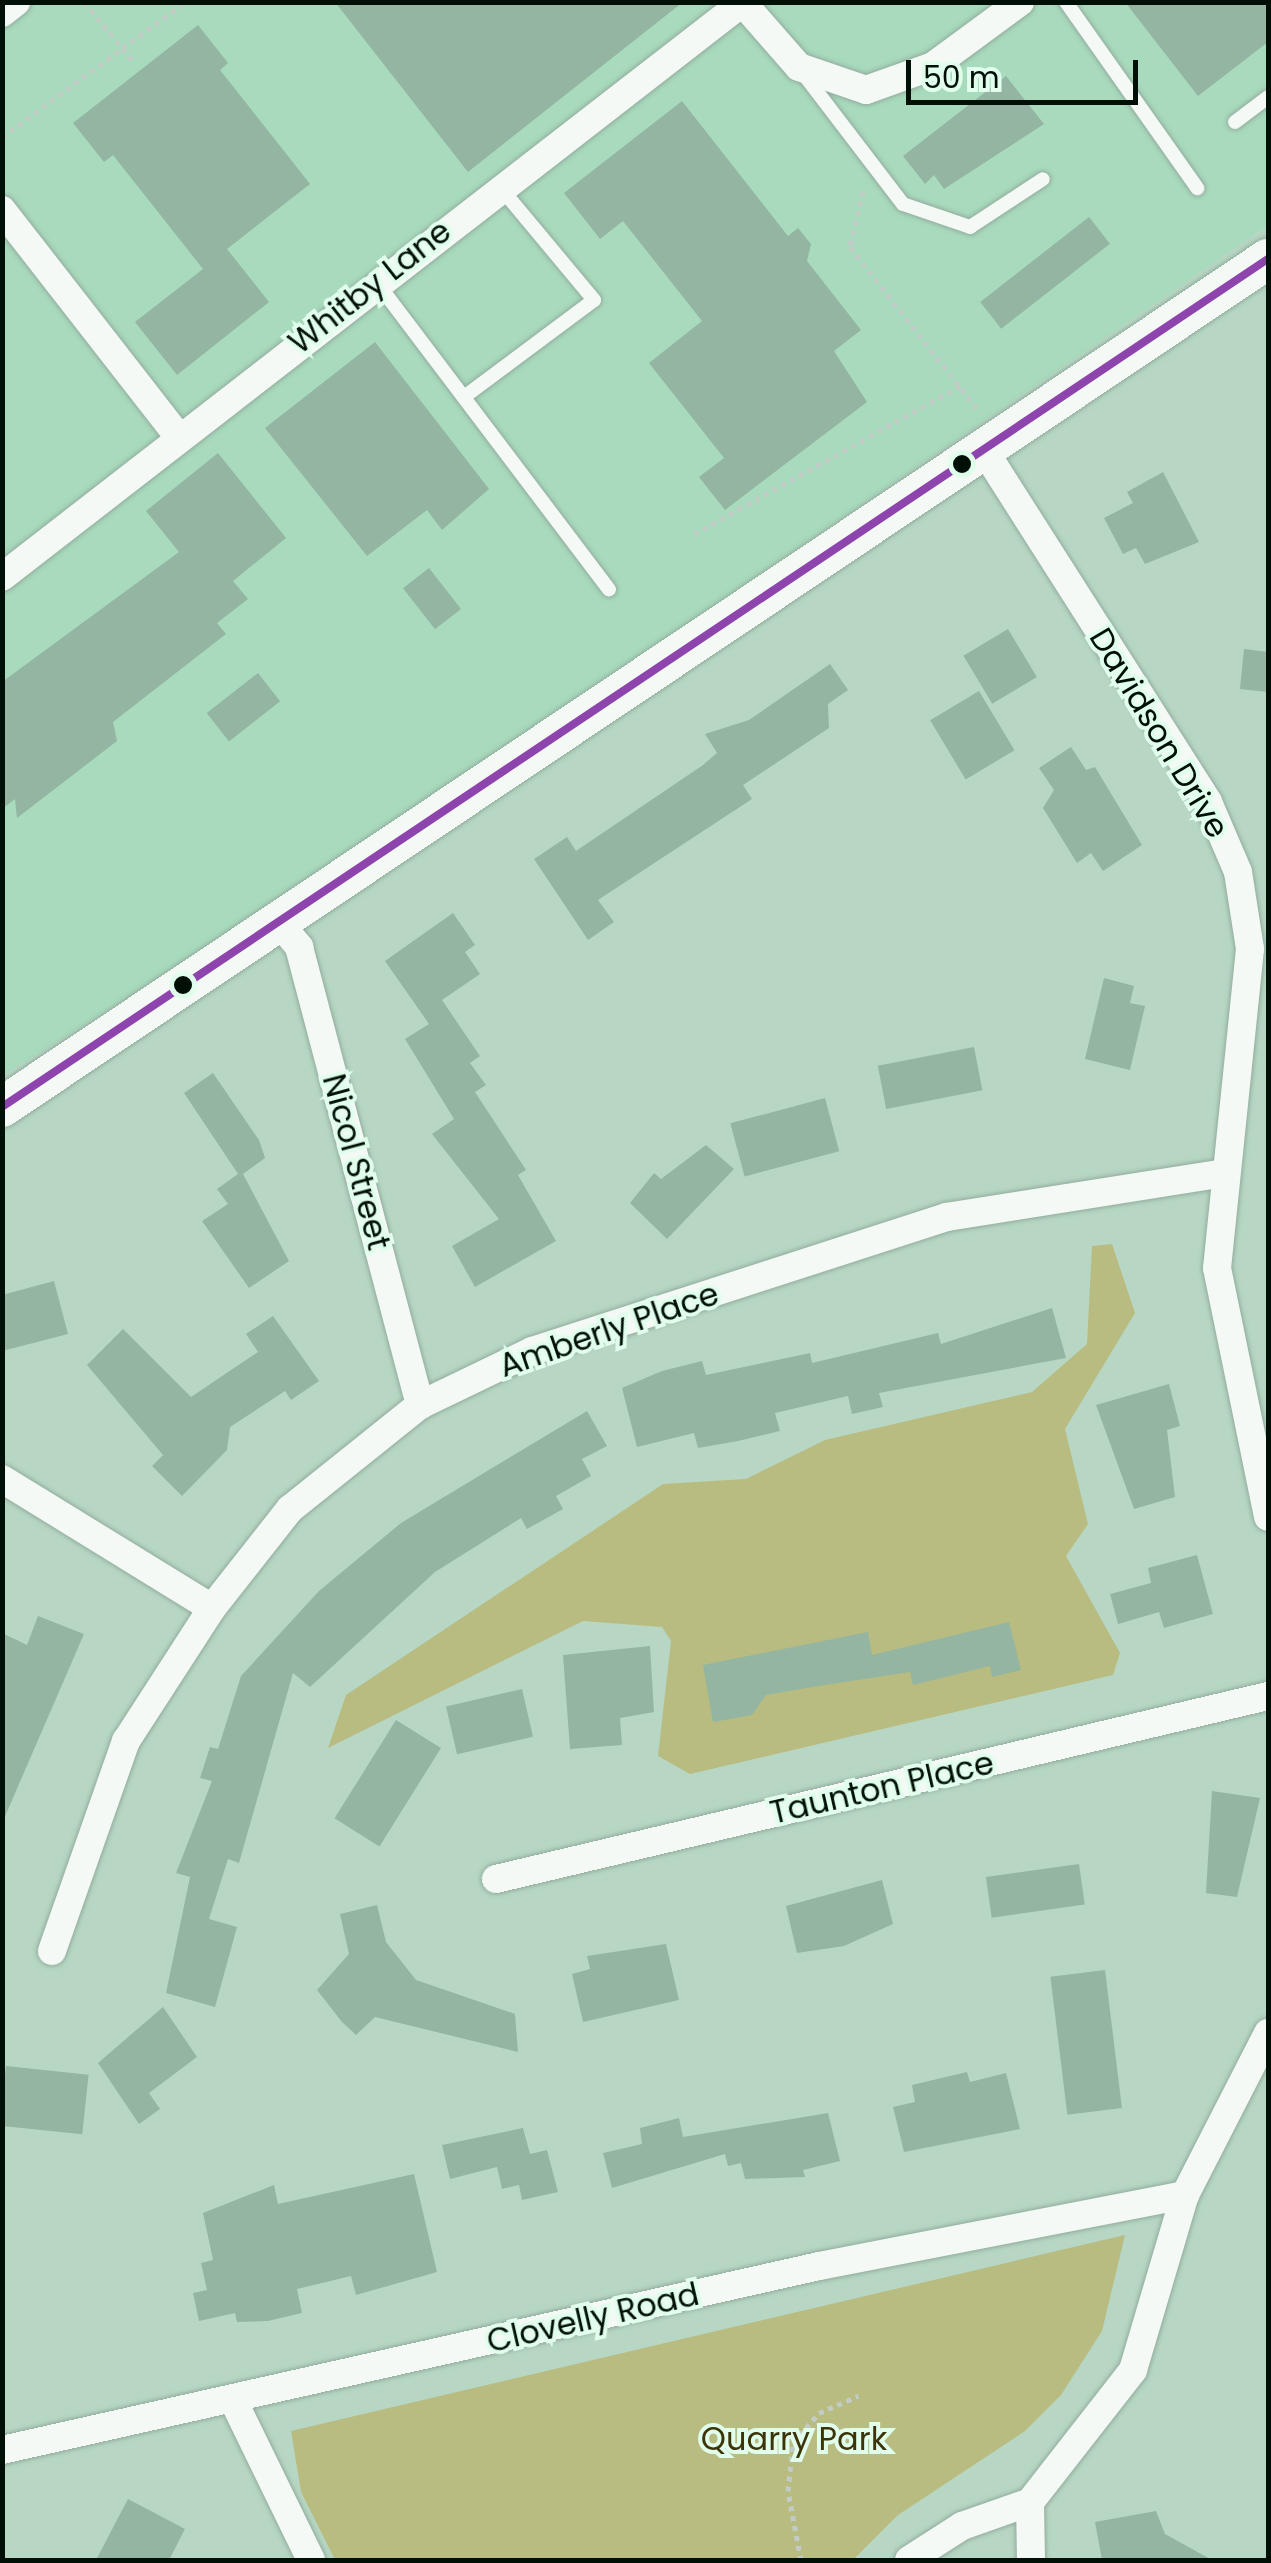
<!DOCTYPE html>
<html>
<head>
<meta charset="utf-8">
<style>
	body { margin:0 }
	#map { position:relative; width:1271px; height:2563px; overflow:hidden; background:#b7d7c4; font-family:Poppins,sans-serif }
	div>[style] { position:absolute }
	.built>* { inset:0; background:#a8dabd }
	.green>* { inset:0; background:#b8bc80 }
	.building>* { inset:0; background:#93b5a2; transform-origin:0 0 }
	.path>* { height:5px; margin-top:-2.5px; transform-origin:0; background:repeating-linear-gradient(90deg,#c2ccc7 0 5px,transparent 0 10px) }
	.roads { filter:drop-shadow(0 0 2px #92ac9d) drop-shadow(0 0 2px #92ac9d) }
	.lane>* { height:14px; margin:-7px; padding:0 7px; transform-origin:7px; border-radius:7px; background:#f4f9f6 }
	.street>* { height:28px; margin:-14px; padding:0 14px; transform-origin:14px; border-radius:14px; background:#f4f9f6 }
	.secondary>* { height:40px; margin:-20px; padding:0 20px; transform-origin:20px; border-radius:20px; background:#f4f9f6 }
	.bus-1>* { height:8px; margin:-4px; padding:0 4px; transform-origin:4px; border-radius:4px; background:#8e44ad }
	.dots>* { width:28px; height:28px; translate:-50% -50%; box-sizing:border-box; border:5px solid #e1feec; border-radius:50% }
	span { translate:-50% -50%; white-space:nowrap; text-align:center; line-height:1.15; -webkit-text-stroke:8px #e1feec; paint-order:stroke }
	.street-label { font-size:32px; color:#001006 }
	.park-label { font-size:32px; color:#3c3408 }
	.frame { position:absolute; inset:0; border:5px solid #001006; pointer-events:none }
	.scale { position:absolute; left:906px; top:60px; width:232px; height:45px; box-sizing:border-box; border:5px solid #001006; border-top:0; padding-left:12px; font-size:30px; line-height:35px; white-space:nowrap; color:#001006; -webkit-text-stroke:8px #e1feec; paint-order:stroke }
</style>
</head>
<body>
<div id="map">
	<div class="built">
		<div style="clip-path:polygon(3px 3px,1268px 3px,1268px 225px,306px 887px,3px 1075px)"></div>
	</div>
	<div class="green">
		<div style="clip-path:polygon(1112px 1244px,1135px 1313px,1065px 1429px,1088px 1524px,1066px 1556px,1120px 1653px,1113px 1675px,690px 1774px,658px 1756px,671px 1641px,662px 1627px,583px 1621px,328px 1748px,346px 1695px,663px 1484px,746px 1479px,825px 1440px,1032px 1392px,1087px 1344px,1092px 1246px)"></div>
		<div style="clip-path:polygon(1125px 2235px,1102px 2331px,1061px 2395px,1025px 2431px,898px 2515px,853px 2560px,335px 2560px,301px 2492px,291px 2431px)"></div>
	</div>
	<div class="building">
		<div style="clip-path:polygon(335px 2px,683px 2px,468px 172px)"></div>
		<div style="clip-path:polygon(1125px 2px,1268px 2px,1268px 42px,1198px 96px)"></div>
		<div style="clip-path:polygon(198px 25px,228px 63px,220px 70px,310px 184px,227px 249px,269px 302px,177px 375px,135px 322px,203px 269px,113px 155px,104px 162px,73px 123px)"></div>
		<div style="clip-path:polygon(1006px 76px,1044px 124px,944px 189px,934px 175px,925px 184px,903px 156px)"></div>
		<div style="clip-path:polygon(682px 101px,788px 236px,798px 228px,811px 244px,807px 261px,861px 330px,834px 351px,867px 402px,725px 510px,699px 477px,724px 458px,649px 363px,702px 321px,623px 221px,600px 239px,564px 193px)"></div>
		<div style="left:1089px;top:217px;width:34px;height:138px;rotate:52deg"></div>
		<div style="clip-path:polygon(375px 342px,489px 489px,442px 530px,427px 510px,367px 556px,265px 428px)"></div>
		<div style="clip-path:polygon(218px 453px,286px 538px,233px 581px,248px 599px,217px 623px,226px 634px,113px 722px,117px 741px,17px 818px,15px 799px,2px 809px,2px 682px,179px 552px,146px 511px)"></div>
		<div style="clip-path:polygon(1163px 472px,1199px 542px,1145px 564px,1136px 548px,1123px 554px,1104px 518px,1133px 503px,1127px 492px)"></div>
		<div style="left:429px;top:568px;width:52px;height:33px;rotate:52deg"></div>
		<div style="left:1008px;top:629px;width:56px;height:52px;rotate:59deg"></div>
		<div style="clip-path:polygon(1244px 649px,1268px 652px,1268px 692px,1240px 689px)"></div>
		<div style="clip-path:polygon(830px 664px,848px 690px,828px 704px,829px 728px,743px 785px,752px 799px,598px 900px,614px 922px,588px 940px,534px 859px,567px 837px,576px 851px,703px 765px,717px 753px,705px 734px,749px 720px)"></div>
		<div style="left:258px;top:673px;width:36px;height:65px;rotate:52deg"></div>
		<div style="left:979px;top:691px;width:69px;height:57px;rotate:59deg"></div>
		<div style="clip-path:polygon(1071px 747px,1086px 770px,1095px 767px,1142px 845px,1103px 871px,1091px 853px,1077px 863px,1043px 808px,1054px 790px,1039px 768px)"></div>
		<div style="clip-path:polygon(453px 913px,475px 945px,465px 952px,480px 974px,442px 1000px,480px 1056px,470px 1063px,486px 1085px,475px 1092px,526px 1170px,518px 1175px,556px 1241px,475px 1287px,452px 1246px,499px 1219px,432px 1134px,454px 1119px,405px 1039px,429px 1024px,385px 961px)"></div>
		<div style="clip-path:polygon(1104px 978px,1134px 986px,1130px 1003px,1145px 1006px,1130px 1070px,1085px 1059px)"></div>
		<div style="left:974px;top:1047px;width:44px;height:98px;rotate:79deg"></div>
		<div style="clip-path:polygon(213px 1073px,259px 1140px,265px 1158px,243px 1174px,289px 1261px,249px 1288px,202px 1221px,228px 1204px,217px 1189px,238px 1174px,184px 1093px)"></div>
		<div style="left:825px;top:1098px;width:55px;height:98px;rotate:75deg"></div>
		<div style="clip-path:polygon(706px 1145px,734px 1169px,667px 1239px,630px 1203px,654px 1173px,661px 1179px)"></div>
		<div style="clip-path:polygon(54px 1281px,68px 1334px,2px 1351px,2px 1295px)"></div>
		<div style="clip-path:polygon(1052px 1308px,1066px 1358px,879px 1393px,883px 1407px,852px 1414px,848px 1396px,775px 1413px,780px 1431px,738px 1441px,698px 1448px,694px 1433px,637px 1447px,622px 1388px,662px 1371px,702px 1361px,706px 1375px,810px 1353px,812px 1363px,938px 1333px,941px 1344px)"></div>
		<div style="clip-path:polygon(273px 1316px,319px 1381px,291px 1400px,285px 1391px,230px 1427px,227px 1450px,182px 1496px,152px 1466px,163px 1455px,87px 1365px,123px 1329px,191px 1397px,258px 1352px,246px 1334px)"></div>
		<div style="clip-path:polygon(1169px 1384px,1180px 1426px,1167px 1430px,1175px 1497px,1134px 1509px,1096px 1405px)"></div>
		<div style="clip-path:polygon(587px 1411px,607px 1446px,582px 1459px,591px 1476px,556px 1496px,563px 1509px,527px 1529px,521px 1518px,435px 1572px,310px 1687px,293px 1673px,239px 1863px,228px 1859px,209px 1919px,237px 1927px,215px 2007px,166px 1993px,190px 1877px,176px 1873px,212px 1781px,200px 1778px,210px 1747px,218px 1749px,241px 1676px,319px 1591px,401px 1523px)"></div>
		<div style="clip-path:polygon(1197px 1555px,1213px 1614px,1164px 1628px,1159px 1612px,1118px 1624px,1110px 1594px,1151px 1583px,1148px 1568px)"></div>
		<div style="clip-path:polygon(38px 1616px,84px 1634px,3px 1821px,2px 1633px,27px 1645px)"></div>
		<div style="clip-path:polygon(1009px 1622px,1021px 1670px,992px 1677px,990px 1666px,913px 1685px,910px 1672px,812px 1687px,766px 1695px,752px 1715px,713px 1722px,703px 1665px,868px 1632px,872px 1655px)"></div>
		<div style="clip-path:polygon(650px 1646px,654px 1712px,620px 1718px,622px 1745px,570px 1749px,563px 1655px)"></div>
		<div style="left:522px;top:1689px;width:49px;height:78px;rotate:77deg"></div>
		<div style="left:396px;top:1720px;width:53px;height:116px;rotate:32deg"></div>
		<div style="clip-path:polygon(1212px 1791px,1260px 1798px,1237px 1897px,1206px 1893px)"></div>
		<div style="left:1079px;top:1864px;width:41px;height:94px;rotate:82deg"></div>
		<div style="clip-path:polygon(882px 1880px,893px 1924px,844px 1946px,797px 1953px,786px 1906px)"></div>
		<div style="clip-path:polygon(377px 1905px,386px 1942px,416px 1980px,515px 2014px,518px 2052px,375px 2017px,356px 2035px,342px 2022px,317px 1990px,349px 1954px,340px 1914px)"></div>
		<div style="clip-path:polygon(666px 1944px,679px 2000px,583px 2022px,572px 1974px,590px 1969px,587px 1956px)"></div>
		<div style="left:1105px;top:1970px;width:139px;height:55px;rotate:83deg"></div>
		<div style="clip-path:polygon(163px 2007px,197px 2057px,149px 2093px,160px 2109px,139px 2124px,98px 2063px)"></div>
		<div style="left:6px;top:2066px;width:83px;height:60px;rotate:6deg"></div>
		<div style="clip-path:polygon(967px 2072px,970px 2082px,1006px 2073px,1020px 2129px,904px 2152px,893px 2107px,915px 2102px,912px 2085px)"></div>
		<div style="clip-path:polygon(828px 2113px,840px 2161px,803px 2170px,805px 2177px,745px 2179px,741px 2163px,728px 2166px,725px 2154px,612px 2188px,603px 2153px,642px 2144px,640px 2128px,679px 2118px,683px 2137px)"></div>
		<div style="clip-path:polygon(523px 2128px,530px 2154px,547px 2150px,558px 2192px,522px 2200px,519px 2185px,502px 2189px,497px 2167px,450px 2179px,442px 2145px)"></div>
		<div style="clip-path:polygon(414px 2174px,437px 2272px,356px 2295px,351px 2276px,297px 2289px,302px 2313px,268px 2321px,237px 2322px,235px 2313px,199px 2321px,193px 2293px,207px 2290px,201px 2263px,213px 2260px,203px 2213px,274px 2185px,278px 2204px)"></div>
		<div style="clip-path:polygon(128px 2499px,185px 2529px,169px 2560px,96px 2560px)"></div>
		<div style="clip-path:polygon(1156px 2511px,1165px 2534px,1212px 2560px,1102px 2560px,1095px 2522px)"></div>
	</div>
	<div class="path">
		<div style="left:84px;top:2px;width:77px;rotate:50.3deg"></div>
		<div style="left:2px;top:137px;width:227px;rotate:-36.4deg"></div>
		<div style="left:863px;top:191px;width:57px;rotate:103.1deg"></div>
		<div style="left:850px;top:247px;width:211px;rotate:51.9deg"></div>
		<div style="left:694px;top:534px;width:304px;rotate:-29.1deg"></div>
		<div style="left:801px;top:2560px;width:70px;rotate:-100.7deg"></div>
		<div style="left:788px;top:2491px;width:48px;rotate:-84.1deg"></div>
		<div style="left:793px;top:2443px;width:40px;rotate:-49deg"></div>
		<div style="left:819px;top:2413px;width:43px;rotate:-23.6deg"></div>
	</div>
	<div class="roads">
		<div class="lane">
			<div style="left:1066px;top:2px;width:228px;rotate:54.8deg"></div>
			<div style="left:802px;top:72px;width:166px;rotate:52.6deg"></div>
			<div style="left:903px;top:204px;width:71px;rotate:18.9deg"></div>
			<div style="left:970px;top:227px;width:87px;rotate:-33.3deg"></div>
			<div style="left:1235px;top:122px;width:41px;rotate:-37.1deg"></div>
			<div style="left:378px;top:284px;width:383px;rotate:52.9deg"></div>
			<div style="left:464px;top:397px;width:162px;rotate:-36.7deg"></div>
			<div style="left:594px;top:300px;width:147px;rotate:-129.8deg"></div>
		</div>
		<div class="street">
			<div style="left:742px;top:2px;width:86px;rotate:48.8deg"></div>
			<div style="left:799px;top:67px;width:71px;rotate:18.9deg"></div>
			<div style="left:866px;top:90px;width:71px;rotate:-19.7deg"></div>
			<div style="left:933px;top:66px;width:108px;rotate:-36.3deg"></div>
			<div style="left:2px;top:13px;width:18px;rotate:-38deg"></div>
			<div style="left:2px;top:210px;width:288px;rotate:52.1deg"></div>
			<div style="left:984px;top:450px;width:417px;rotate:57.5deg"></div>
			<div style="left:1208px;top:802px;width:76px;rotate:66.8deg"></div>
			<div style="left:1238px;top:872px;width:78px;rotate:81.1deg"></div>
			<div style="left:1250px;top:949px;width:321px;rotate:95.9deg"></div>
			<div style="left:1217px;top:1268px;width:254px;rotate:78.4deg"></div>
			<div style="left:2px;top:577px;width:937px;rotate:-37.8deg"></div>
			<div style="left:280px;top:924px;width:30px;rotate:50deg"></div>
			<div style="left:299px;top:947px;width:474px;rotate:75.2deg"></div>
			<div style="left:2px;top:1479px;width:246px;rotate:31.6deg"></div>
			<div style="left:496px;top:1879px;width:793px;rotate:-13.34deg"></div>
			<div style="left:52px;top:1951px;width:223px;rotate:-70.6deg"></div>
			<div style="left:126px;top:1741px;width:158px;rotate:-57.1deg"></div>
			<div style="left:212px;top:1608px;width:126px;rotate:-51.8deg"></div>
			<div style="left:290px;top:1509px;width:166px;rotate:-38.7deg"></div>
			<div style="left:420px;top:1405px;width:124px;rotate:-25.7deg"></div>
			<div style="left:532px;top:1351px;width:436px;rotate:-17.9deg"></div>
			<div style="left:947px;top:1217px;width:280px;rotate:-9deg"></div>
			<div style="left:233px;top:2400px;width:178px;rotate:64deg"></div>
			<div style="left:2px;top:2450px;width:837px;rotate:-12.69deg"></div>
			<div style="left:819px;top:2266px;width:373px;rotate:-11deg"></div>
			<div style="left:909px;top:2560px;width:63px;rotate:-32.7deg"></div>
			<div style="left:962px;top:2526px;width:72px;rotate:-19.4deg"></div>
			<div style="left:1031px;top:2560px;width:58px;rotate:-91deg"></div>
			<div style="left:1030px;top:2502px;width:167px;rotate:-52deg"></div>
			<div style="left:1133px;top:2370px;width:183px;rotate:-73.5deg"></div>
			<div style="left:1185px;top:2195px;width:182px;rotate:-62.9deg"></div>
		</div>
		<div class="secondary">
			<div style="left:2px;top:1107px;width:1524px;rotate:-33.82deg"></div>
		</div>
	</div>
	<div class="bus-1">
		<div style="left:2px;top:1107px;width:1524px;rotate:-33.82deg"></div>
	</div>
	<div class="dots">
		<div style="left:962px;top:464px;background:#001006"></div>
		<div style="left:183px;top:985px;background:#001006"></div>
	</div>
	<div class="street-label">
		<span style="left:370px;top:287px;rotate:-38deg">Whitby Lane</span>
		<span style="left:1159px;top:733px;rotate:59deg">Davidson Drive</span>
		<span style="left:356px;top:1162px;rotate:75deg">Nicol Street</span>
		<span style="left:609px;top:1330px;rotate:-19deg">Amberly Place</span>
		<span style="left:882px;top:1788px;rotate:-13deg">Taunton Place</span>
		<span style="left:593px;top:2318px;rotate:-13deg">Clovelly Road</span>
	</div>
	<div class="park-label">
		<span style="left:794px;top:2439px">Quarry Park</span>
	</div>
	<div class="frame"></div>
	<div class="scale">50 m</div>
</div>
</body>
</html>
